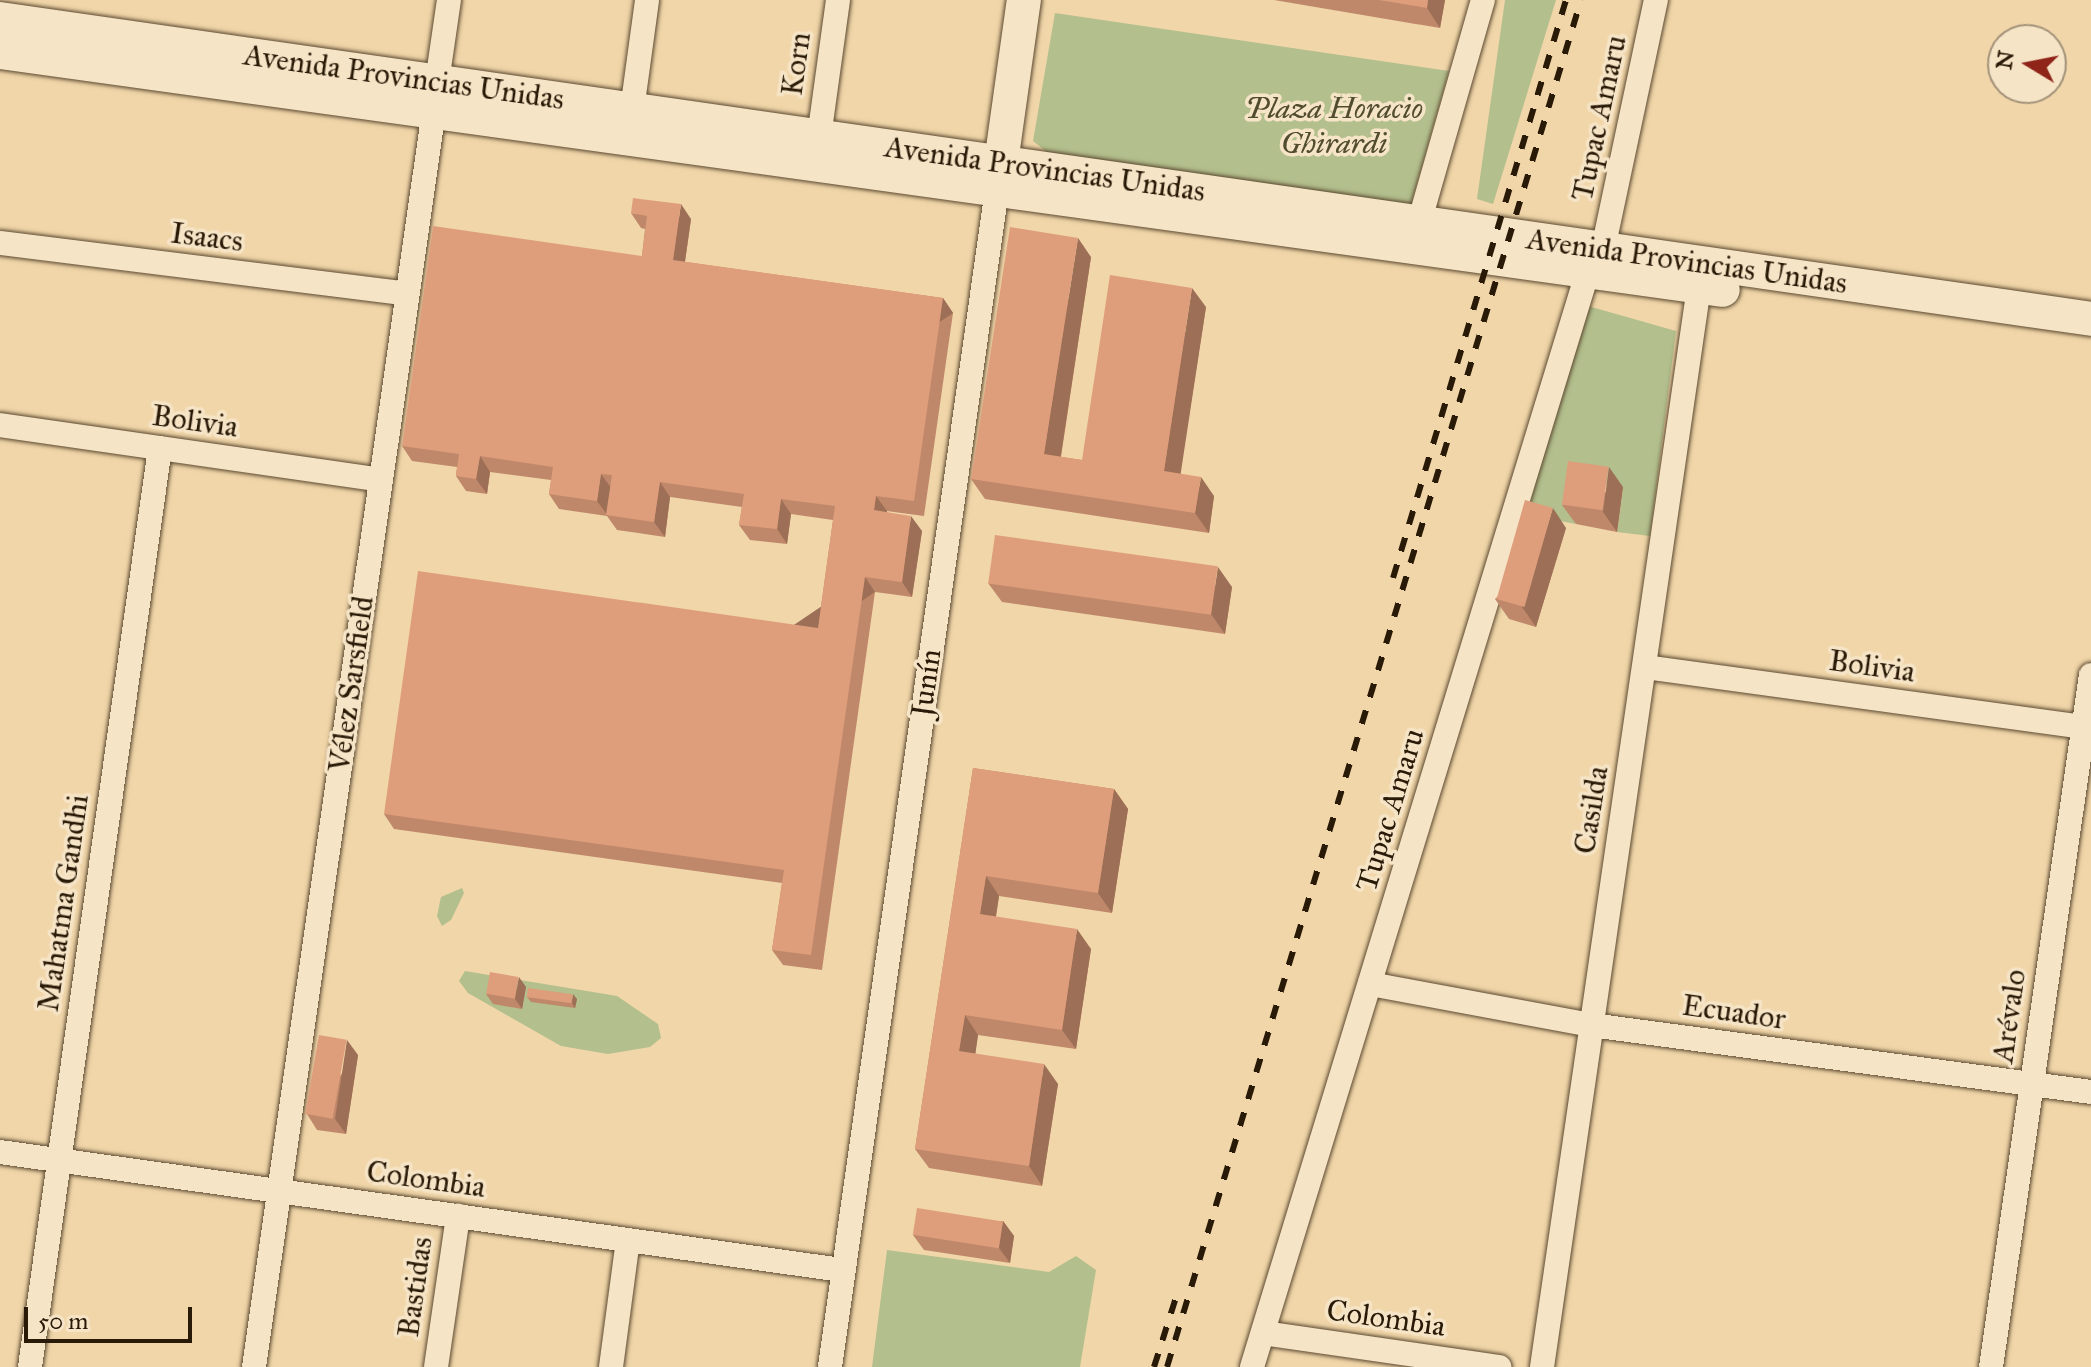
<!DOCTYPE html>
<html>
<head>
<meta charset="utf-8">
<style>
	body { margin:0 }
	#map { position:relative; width:2091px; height:1367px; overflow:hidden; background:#f1d6a9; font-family:"IM FELL Great Primer",serif }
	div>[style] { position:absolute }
	.green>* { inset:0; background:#b3bf8d }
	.roads { filter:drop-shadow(0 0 2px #5b4930) drop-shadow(0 0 2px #5b4930) }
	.street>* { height:24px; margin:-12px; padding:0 12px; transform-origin:12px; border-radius:12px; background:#f6e4c7 }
	.secondary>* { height:34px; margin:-17px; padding:0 17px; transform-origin:17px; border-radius:17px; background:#f6e4c7 }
	.rail>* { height:6px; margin-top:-3px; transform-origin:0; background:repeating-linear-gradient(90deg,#291a07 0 14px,transparent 0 28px) }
	.wall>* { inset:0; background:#c0886a }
	.shaded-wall>* { inset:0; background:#9c6f56; transform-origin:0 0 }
	.building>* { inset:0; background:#df9e7b; transform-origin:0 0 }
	span { translate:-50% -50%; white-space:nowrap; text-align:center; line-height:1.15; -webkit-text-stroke:7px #f6e4c7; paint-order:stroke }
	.street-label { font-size:30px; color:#291a07 }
	.park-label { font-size:30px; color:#524c2f; font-style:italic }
	.north { position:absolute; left:1987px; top:24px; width:80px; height:80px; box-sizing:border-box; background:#f6e4c7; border:2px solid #a4937a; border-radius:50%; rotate:280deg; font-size:22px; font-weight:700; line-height:32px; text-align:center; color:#291a07 }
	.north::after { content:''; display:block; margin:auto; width:28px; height:36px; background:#8f2418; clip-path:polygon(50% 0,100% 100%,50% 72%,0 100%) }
	.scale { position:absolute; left:24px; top:1307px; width:168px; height:36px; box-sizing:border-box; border:4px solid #291a07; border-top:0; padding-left:10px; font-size:24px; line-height:28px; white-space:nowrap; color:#291a07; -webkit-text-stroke:6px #f6e4c7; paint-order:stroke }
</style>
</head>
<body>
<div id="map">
	<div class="green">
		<div style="clip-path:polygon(1505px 0,1556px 0,1493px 204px,1477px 199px)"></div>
		<div style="clip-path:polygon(1055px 13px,1449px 71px,1410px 208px,1052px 156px,1033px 141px)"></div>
		<div style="clip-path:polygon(1588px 306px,1676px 331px,1650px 536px,1617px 532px,1623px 488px,1582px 481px,1576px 524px,1519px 513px)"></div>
		<div style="clip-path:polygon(462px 888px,464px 893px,451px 920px,442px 926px,437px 916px,441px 897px)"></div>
		<div style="clip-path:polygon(465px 971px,617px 996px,658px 1024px,661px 1038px,650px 1047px,608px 1054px,561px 1046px,468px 993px,459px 981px)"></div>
		<div style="clip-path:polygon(887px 1250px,1049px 1272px,1076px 1256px,1096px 1270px,1080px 1367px,872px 1367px)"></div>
	</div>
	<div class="roads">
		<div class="street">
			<div style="left:437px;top:82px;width:83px;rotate:-81.7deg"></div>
			<div style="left:632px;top:110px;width:111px;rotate:-82.2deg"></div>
			<div style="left:819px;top:137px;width:138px;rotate:-82.1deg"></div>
			<div style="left:1419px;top:223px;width:232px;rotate:-74deg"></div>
			<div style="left:0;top:243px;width:410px;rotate:7.1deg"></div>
			<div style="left:1603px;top:249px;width:255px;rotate:-78deg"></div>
			<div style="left:0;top:425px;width:384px;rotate:8.2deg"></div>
			<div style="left:1645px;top:667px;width:450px;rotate:7.8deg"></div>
			<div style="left:1370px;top:984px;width:225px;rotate:10.5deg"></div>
			<div style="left:1591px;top:1025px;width:504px;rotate:7.63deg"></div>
			<div style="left:0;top:1152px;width:850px;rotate:7.98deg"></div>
			<div style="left:1263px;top:1333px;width:239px;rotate:8.2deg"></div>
			<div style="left:30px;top:1367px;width:928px;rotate:-81.95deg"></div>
			<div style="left:254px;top:1367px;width:1270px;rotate:-81.85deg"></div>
			<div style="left:436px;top:1367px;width:153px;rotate:-81.7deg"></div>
			<div style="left:611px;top:1367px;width:128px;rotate:-82.4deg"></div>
			<div style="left:830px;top:1367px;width:1190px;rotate:-81.93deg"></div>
			<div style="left:1252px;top:1367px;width:1146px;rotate:-72.96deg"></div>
			<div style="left:1542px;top:1367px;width:1105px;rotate:-81.73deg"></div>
			<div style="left:1991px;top:1367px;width:699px;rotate:-81.78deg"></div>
		</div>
		<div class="secondary">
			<div style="left:0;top:19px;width:2112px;rotate:8.16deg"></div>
			<div style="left:0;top:52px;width:1739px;rotate:7.86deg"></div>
			<div style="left:998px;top:184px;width:186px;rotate:-82deg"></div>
		</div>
	</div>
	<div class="rail">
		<div style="left:1393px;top:578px;width:603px;rotate:-73.34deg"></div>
		<div style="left:1154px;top:1367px;width:77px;rotate:-72.5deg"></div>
		<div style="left:1167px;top:1367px;width:1428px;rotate:-73.15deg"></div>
	</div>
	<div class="wall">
		<div style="clip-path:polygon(1274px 0,1445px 0,1440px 28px)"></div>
		<div style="clip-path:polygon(631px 213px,691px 219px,685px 262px,943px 298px,953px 313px,924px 516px,887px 511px,886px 512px,922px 531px,912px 597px,875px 592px,822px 970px,783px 965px,772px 950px,782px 883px,394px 829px,384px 814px,818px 628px,833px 520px,791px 514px,787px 544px,750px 540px,739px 525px,742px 507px,670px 497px,665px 537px,617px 530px,607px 516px,559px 509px,549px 494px,551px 480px,490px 472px,487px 494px,466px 491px,456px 476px,457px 467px,412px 461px,402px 446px,642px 256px,645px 229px,641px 228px)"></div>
		<div style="clip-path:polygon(1091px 257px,1061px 457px,1082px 460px,1206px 307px,1180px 473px,1214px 496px,1209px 533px,985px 499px,971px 479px)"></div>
		<div style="clip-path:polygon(1623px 487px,1617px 532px,1576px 524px,1562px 505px)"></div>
		<div style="clip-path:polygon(1566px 528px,1536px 627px,1509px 619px,1495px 599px)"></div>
		<div style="clip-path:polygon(988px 583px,1232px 587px,1225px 634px,1002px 602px)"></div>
		<div style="clip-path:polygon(973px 768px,1114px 789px,1128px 809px,1112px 913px,999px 896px,996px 917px,1091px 949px,1076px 1049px,978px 1035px,975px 1054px,1058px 1084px,1042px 1186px,929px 1168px,915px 1149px)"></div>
		<div style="clip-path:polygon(526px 987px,522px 1009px,493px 1004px,486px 994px)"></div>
		<div style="clip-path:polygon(527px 997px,577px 999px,575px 1008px,531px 1002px)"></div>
		<div style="clip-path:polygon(358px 1055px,346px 1134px,317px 1130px,307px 1114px)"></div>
		<div style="clip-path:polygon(1003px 1221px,1014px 1236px,1010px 1263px,924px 1250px,913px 1235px)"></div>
	</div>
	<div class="shaded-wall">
		<div style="clip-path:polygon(1428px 0,1445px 0,1440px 28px,1427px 8px)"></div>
		<div style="clip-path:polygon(681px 204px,691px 219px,683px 275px,673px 260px)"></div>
		<div style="clip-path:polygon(1078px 238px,1091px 257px,1058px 474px,1044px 454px)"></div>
		<div style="clip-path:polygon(1192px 288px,1206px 307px,1178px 491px,1164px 471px)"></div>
		<div style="left:943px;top:298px;width:18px;height:205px;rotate:56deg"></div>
		<div style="clip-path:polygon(480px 456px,490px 472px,487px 494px,476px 479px)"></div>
		<div style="clip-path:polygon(1609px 467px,1623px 487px,1617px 532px,1603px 512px)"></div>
		<div style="clip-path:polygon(601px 474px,612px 489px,608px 516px,597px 501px)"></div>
		<div style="clip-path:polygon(1201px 477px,1214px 496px,1209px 533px,1195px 513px)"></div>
		<div style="clip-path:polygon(660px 482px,670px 497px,665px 537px,654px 522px)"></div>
		<div style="clip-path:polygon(876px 496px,887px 511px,884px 525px,874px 510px)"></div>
		<div style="clip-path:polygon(781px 499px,791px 514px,787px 544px,777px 529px)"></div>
		<div style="clip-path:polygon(1553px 508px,1566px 528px,1536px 627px,1522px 607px)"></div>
		<div style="clip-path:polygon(911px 516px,922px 531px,912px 597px,902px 582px)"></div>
		<div style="clip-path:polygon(1218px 567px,1232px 587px,1225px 634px,1211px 614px)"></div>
		<div style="left:865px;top:577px;width:18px;height:382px;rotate:56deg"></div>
		<div style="clip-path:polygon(1114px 789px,1128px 809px,1112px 913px,1098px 893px)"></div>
		<div style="clip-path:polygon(986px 876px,999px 896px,993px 934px,980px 914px)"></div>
		<div style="clip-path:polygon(1077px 929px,1091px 949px,1076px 1049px,1062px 1030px)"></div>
		<div style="clip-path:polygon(519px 977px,526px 987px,522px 1009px,515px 999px)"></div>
		<div style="clip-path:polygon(573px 994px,577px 999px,575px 1008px,572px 1003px)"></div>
		<div style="clip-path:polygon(965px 1015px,978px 1035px,973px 1071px,959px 1051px)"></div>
		<div style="clip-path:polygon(347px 1040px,358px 1055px,346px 1134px,335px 1119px)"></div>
		<div style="clip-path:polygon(1044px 1064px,1058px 1084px,1042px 1186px,1029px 1166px)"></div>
		<div style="clip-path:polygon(1003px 1221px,1014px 1236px,1010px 1263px,999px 1248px)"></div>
	</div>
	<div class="building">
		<div style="clip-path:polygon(1379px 0,1428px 0,1427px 8px)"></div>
		<div style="clip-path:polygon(633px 198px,681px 204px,673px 260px,943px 298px,914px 501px,876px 496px,874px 510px,911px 516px,902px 582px,865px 577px,811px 955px,772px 950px,784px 870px,384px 814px,418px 571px,818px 628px,835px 506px,781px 499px,777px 529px,739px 525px,744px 494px,660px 482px,654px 522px,606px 515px,612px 475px,601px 474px,597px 501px,549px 494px,553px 467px,480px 456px,476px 479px,456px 476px,459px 454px,402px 446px,433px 226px,642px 256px,647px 216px,631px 213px)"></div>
		<div style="clip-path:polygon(1010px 227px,1078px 238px,1044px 454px,1082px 460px,1110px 275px,1192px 288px,1164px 471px,1201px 477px,1195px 513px,971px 479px)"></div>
		<div style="left:1568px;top:461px;width:41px;height:44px;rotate:8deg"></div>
		<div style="left:1525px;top:500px;width:29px;height:103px;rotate:16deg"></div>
		<div style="left:995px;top:535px;width:225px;height:49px;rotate:8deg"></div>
		<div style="clip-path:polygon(973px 768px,1114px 789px,1098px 893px,986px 876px,980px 914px,1077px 929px,1062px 1030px,965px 1015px,959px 1051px,1044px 1064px,1029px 1166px,915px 1149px)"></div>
		<div style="left:490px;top:972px;width:29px;height:22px;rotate:10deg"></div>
		<div style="left:528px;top:988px;width:45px;height:9px;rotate:8deg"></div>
		<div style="left:319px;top:1035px;width:28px;height:80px;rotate:10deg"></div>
		<div style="left:917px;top:1208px;width:87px;height:27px;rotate:9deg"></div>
	</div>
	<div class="street-label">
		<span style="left:796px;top:64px;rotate:-82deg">Korn</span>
		<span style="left:404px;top:77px;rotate:8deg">Avenida Provincias Unidas</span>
		<span style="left:1599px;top:118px;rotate:-78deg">Tupac Amaru</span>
		<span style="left:1045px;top:169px;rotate:8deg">Avenida Provincias Unidas</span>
		<span style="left:207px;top:237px;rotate:7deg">Isaacs</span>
		<span style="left:1687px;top:261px;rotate:8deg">Avenida Provincias Unidas</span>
		<span style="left:195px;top:421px;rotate:8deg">Bolivia</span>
		<span style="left:1872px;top:666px;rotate:8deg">Bolivia</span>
		<span style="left:926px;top:683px;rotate:-82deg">Junín</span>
		<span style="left:351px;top:684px;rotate:-82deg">Vélez Sarsfield</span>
		<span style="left:1390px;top:810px;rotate:-73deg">Tupac Amaru</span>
		<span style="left:1591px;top:810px;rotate:-81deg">Casilda</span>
		<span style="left:63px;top:903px;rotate:-82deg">Mahatma Gandhi</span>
		<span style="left:1734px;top:1012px;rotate:8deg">Ecuador</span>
		<span style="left:2009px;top:1016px;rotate:-82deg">Arévalo</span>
		<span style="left:426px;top:1179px;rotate:8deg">Colombia</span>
		<span style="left:415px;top:1287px;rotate:-82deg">Bastidas</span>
		<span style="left:1386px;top:1318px;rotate:8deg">Colombia</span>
	</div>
	<div class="park-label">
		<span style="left:1334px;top:125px">Plaza Horacio<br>Ghirardi</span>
	</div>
	<div class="north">N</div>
	<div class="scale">50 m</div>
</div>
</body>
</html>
